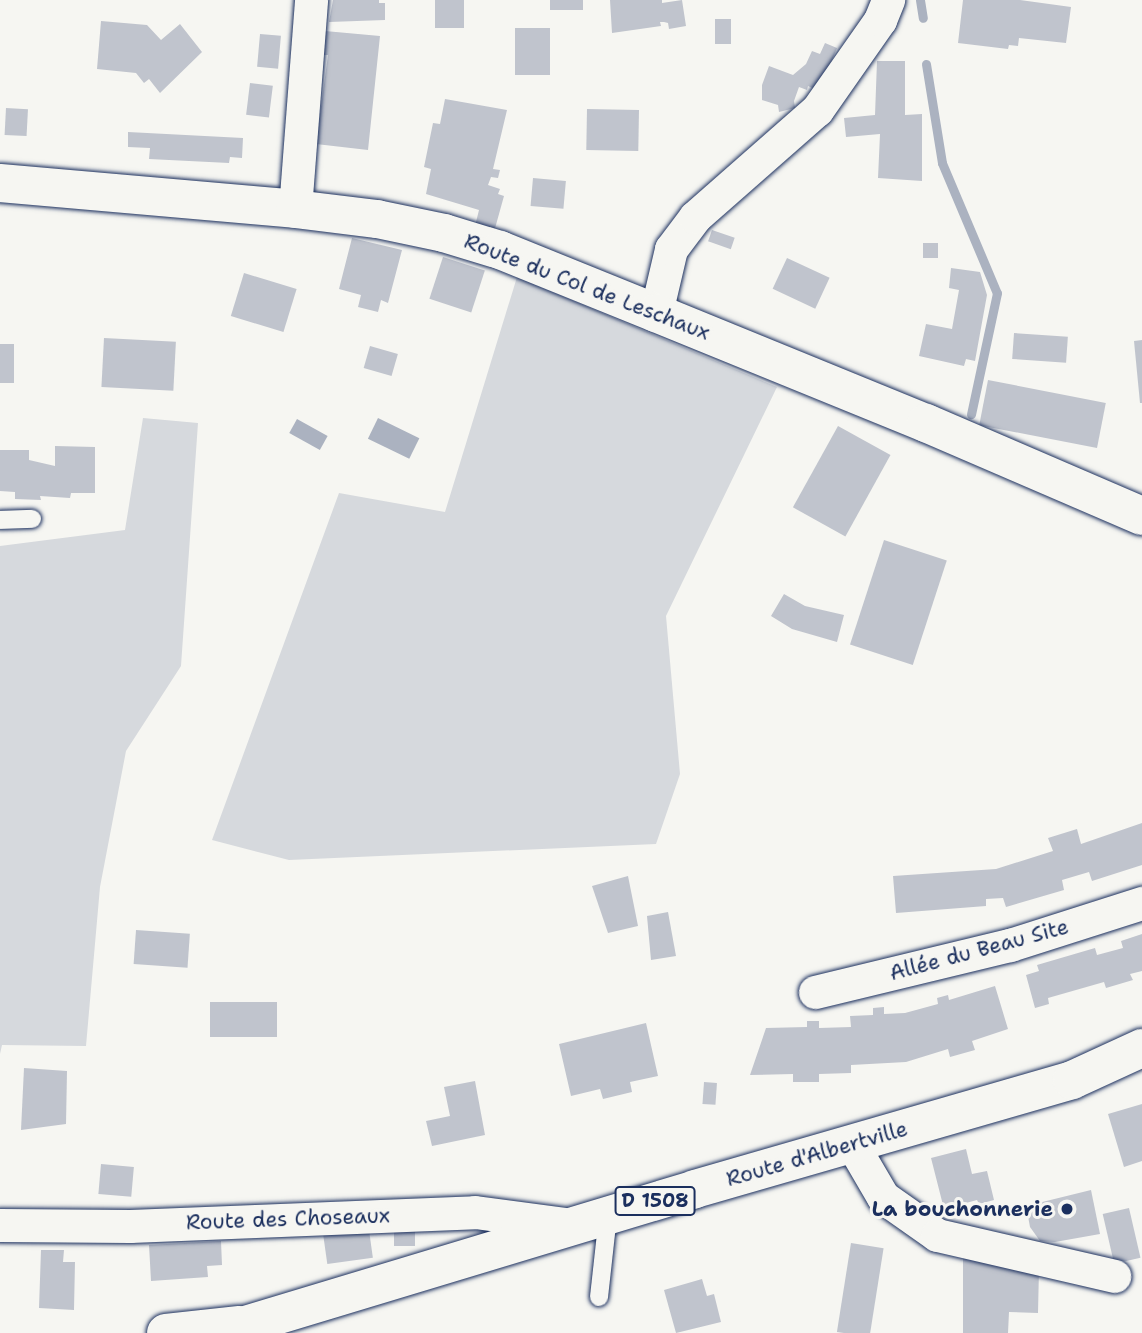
<!DOCTYPE html>
<html>
<head>
<meta charset="utf-8">
<style>
	body { margin:0 }
	#map { position:relative; width:1142px; height:1333px; overflow:hidden; background:#f6f6f2; font-family:"Shantell Sans",sans-serif }
	div>[style] { position:absolute }
	.green>* { inset:0; background:#d6d9dd }
	.water>* { inset:0; background:#abb2c0; transform-origin:0 0 }
	.stream>* { height:9px; margin:-4.5px; padding:0 4.5px; transform-origin:4.5px; border-radius:4.5px; background:#abb2c0 }
	.building>* { inset:0; background:#c0c4cd; transform-origin:0 0 }
	.roads { filter:drop-shadow(0 0 2px #1b2f5e) drop-shadow(0 0 2px #1b2f5e) }
	.lane>* { height:18px; margin:-9px; padding:0 9px; transform-origin:9px; border-radius:9px; background:#f6f6f2 }
	.street>* { height:33px; margin:-16.5px; padding:0 16.5px; transform-origin:16.5px; border-radius:16.5px; background:#f6f6f2 }
	.secondary>* { height:38px; margin:-19px; padding:0 19px; transform-origin:19px; border-radius:19px; background:#f6f6f2 }
	.primary>* { height:38px; margin:-19px; padding:0 19px; transform-origin:19px; border-radius:19px; background:#f6f6f2 }
	.dots>* { width:19px; height:19px; translate:-50% -50%; box-sizing:border-box; border:4px solid #f6f6f2; border-radius:50% }
	span { translate:-50% -50%; white-space:nowrap; text-align:center; line-height:1.15; -webkit-text-stroke:6px #f6f6f2; paint-order:stroke }
	.shield-label span { padding:2px 5px; background:#f6f6f2; border:2px solid; border-radius:5px; -webkit-text-stroke-width:0 }
	.shield-label { font-size:19px; color:#1b2f5e; font-weight:700 }
	.street-label { font-size:21px; color:#1b2f5e }
	.poi-label { font-size:21px; color:#1b2f5e; font-weight:700 }
	.right { translate:-100% -50%; text-align:right }
</style>
</head>
<body>
<div id="map">
	<div class="green">
		<div style="clip-path:polygon(517px 277px,777px 387px,666px 616px,680px 774px,656px 844px,289px 860px,212px 840px,339px 493px,445px 512px)"></div>
		<div style="clip-path:polygon(143px 418px,198px 423px,181px 666px,126px 751px,100px 887px,86px 1046px,2px 1045px,0 1054px,0 546px,125px 530px)"></div>
	</div>
	<div class="water">
		<div style="left:378px;top:418px;width:46px;height:23px;rotate:26deg"></div>
		<div style="left:297px;top:419px;width:35px;height:16px;rotate:29deg"></div>
	</div>
	<div class="stream">
		<div style="left:920px;top:0;width:18px;rotate:81deg"></div>
		<div style="left:926px;top:64px;width:100px;rotate:80.8deg"></div>
		<div style="left:942px;top:163px;width:141px;rotate:67.1deg"></div>
		<div style="left:997px;top:293px;width:124px;rotate:102.1deg"></div>
	</div>
	<div class="building">
		<div style="clip-path:polygon(333px 0,379px 0,379px 3px,385px 3px,385px 20px,329px 22px)"></div>
		<div style="left:435px;top:0;width:29px;height:28px"></div>
		<div style="left:550px;top:0;width:33px;height:10px"></div>
		<div style="clip-path:polygon(610px 0,662px 0,662px 3px,682px 0,686px 26px,669px 29px,668px 23px,664px 22px,660px 22px,661px 26px,612px 33px)"></div>
		<div style="clip-path:polygon(963px 0,1020px 0,1071px 7px,1066px 43px,1019px 38px,1018px 46px,1009px 45px,1008px 49px,958px 43px)"></div>
		<div style="left:715px;top:19px;width:16px;height:25px"></div>
		<div style="clip-path:polygon(101px 21px,147px 25px,161px 40px,180px 24px,202px 52px,160px 93px,149px 79px,144px 83px,136px 73px,97px 69px)"></div>
		<div style="left:515px;top:28px;width:35px;height:47px"></div>
		<div style="clip-path:polygon(325px 31px,380px 36px,368px 150px,316px 144px,328px 55px,322px 55px)"></div>
		<div style="left:260px;top:34px;width:21px;height:33px;rotate:5deg"></div>
		<div style="clip-path:polygon(825px 43px,837px 48px,819px 91px,808px 86px,807px 90px,799px 87px,794px 101px,795px 108px,779px 112px,778px 105px,762px 100px,762px 85px,769px 66px,793px 75px,806px 64px,812px 51px,820px 54px)"></div>
		<div style="clip-path:polygon(877px 61px,905px 61px,905px 115px,922px 114px,922px 181px,878px 178px,880px 134px,846px 137px,844px 118px,875px 115px)"></div>
		<div style="left:250px;top:83px;width:23px;height:32px;rotate:7deg"></div>
		<div style="clip-path:polygon(445px 99px,507px 110px,493px 169px,500px 170px,498px 178px,491px 177px,488px 185px,500px 189px,498px 194px,504px 196px,494px 232px,475px 226px,479px 210px,426px 194px,431px 169px,424px 167px,433px 123px,440px 124px)"></div>
		<div style="left:6px;top:108px;width:22px;height:27px;rotate:3deg"></div>
		<div style="left:587px;top:109px;width:52px;height:41px;rotate:1deg"></div>
		<div style="clip-path:polygon(128px 132px,243px 138px,242px 158px,230px 157px,229px 163px,149px 159px,150px 148px,128px 147px)"></div>
		<div style="left:533px;top:178px;width:33px;height:28px;rotate:5deg"></div>
		<div style="left:712px;top:230px;width:24px;height:12px;rotate:19deg"></div>
		<div style="clip-path:polygon(352px 238px,402px 250px,388px 303px,381px 300px,378px 312px,358px 307px,361px 295px,339px 289px)"></div>
		<div style="left:923px;top:243px;width:15px;height:15px"></div>
		<div style="left:443px;top:257px;width:44px;height:44px;rotate:18deg"></div>
		<div style="left:787px;top:258px;width:47px;height:34px;rotate:25deg"></div>
		<div style="clip-path:polygon(951px 268px,980px 272px,987px 295px,975px 361px,966px 359px,964px 366px,919px 356px,926px 324px,952px 329px,959px 290px,949px 288px)"></div>
		<div style="left:244px;top:273px;width:55px;height:45px;rotate:17deg"></div>
		<div style="left:1014px;top:333px;width:54px;height:26px;rotate:4deg"></div>
		<div style="left:104px;top:338px;width:72px;height:49px;rotate:3deg"></div>
		<div style="clip-path:polygon(1142px 340px,1142px 403px,1140px 403px,1134px 341px)"></div>
		<div style="left:0;top:344px;width:14px;height:39px"></div>
		<div style="left:370px;top:346px;width:29px;height:23px;rotate:16deg"></div>
		<div style="left:988px;top:380px;width:120px;height:46px;rotate:11deg"></div>
		<div style="left:838px;top:426px;width:60px;height:93px;rotate:29deg"></div>
		<div style="clip-path:polygon(55px 446px,95px 447px,95px 493px,71px 493px,70px 498px,40px 496px,41px 500px,15px 499px,15px 492px,0 491px,0 450px,29px 450px,29px 460px,55px 466px)"></div>
		<div style="left:884px;top:540px;width:66px;height:110px;rotate:18deg"></div>
		<div style="clip-path:polygon(784px 594px,805px 606px,844px 615px,837px 642px,792px 629px,771px 616px)"></div>
		<div style="clip-path:polygon(1142px 823px,1142px 865px,1092px 881px,1089px 872px,1062px 880px,1064px 890px,1006px 907px,1003px 898px,986px 899px,986px 906px,896px 913px,893px 876px,996px 869px,1053px 851px,1048px 838px,1077px 829px,1081px 844px)"></div>
		<div style="clip-path:polygon(628px 876px,638px 926px,608px 933px,592px 886px)"></div>
		<div style="clip-path:polygon(668px 912px,676px 956px,651px 960px,647px 916px)"></div>
		<div style="left:136px;top:930px;width:54px;height:34px;rotate:4deg"></div>
		<div style="clip-path:polygon(1142px 934px,1142px 971px,1130px 974px,1133px 980px,1106px 988px,1104px 982px,1048px 998px,1049px 1004px,1035px 1008px,1026px 975px,1039px 971px,1037px 965px,1095px 948px,1097px 955px,1123px 948px,1121px 941px)"></div>
		<div style="clip-path:polygon(995px 986px,1008px 1029px,972px 1041px,975px 1050px,950px 1057px,948px 1049px,906px 1062px,851px 1065px,851px 1073px,819px 1074px,819px 1082px,793px 1082px,793px 1074px,750px 1075px,766px 1028px,807px 1027px,807px 1021px,819px 1021px,819px 1028px,851px 1027px,850px 1016px,873px 1015px,873px 1008px,884px 1007px,884px 1014px,905px 1013px,938px 1004px,937px 998px,948px 995px,949px 1000px)"></div>
		<div style="left:210px;top:1002px;width:67px;height:35px"></div>
		<div style="clip-path:polygon(646px 1023px,658px 1076px,630px 1082px,632px 1092px,603px 1099px,600px 1089px,571px 1096px,559px 1044px)"></div>
		<div style="clip-path:polygon(24px 1068px,67px 1071px,66px 1124px,21px 1130px)"></div>
		<div style="clip-path:polygon(475px 1081px,485px 1135px,432px 1146px,426px 1121px,450px 1116px,444px 1087px)"></div>
		<div style="left:704px;top:1082px;width:13px;height:22px;rotate:4deg"></div>
		<div style="clip-path:polygon(1142px 1104px,1142px 1161px,1124px 1167px,1108px 1114px)"></div>
		<div style="clip-path:polygon(966px 1149px,972px 1174px,987px 1171px,994px 1200px,979px 1204px,977px 1200px,944px 1209px,931px 1158px)"></div>
		<div style="left:101px;top:1164px;width:33px;height:30px;rotate:5deg"></div>
		<div style="clip-path:polygon(1091px 1190px,1100px 1234px,1055px 1242px,1040px 1241px,1030px 1227px,1026px 1206px)"></div>
		<div style="left:1129px;top:1208px;width:51px;height:27px;rotate:77deg"></div>
		<div style="left:394px;top:1221px;width:21px;height:25px"></div>
		<div style="left:368px;top:1223px;width:35px;height:46px;rotate:82deg"></div>
		<div style="clip-path:polygon(221px 1241px,222px 1265px,207px 1266px,208px 1277px,151px 1281px,149px 1245px)"></div>
		<div style="left:851px;top:1243px;width:33px;height:90px;rotate:9deg"></div>
		<div style="clip-path:polygon(41px 1250px,64px 1250px,63px 1262px,75px 1262px,74px 1310px,39px 1308px)"></div>
		<div style="clip-path:polygon(963px 1251px,1039px 1269px,1038px 1313px,1009px 1312px,1008px 1333px,963px 1333px)"></div>
		<div style="clip-path:polygon(702px 1279px,707px 1296px,714px 1294px,721px 1322px,676px 1333px,664px 1290px)"></div>
	</div>
	<div class="roads">
		<div class="lane">
			<div style="left:0;top:520px;width:32px;rotate:-2deg"></div>
			<div style="left:599px;top:1297px;width:82px;rotate:-83.7deg"></div>
		</div>
		<div class="street">
			<div style="left:295px;top:209px;width:210px;rotate:-85.6deg"></div>
			<div style="left:656px;top:313px;width:66px;rotate:-76.8deg"></div>
			<div style="left:671px;top:249px;width:40px;rotate:-53deg"></div>
			<div style="left:695px;top:217px;width:162px;rotate:-41.3deg"></div>
			<div style="left:817px;top:110px;width:110px;rotate:-55deg"></div>
			<div style="left:880px;top:20px;width:22px;rotate:-68deg"></div>
			<div style="left:815px;top:992px;width:201px;rotate:-13.6deg"></div>
			<div style="left:1010px;top:945px;width:139px;rotate:-17.7deg"></div>
			<div style="left:852px;top:1144px;width:61px;rotate:59.7deg"></div>
			<div style="left:883px;top:1197px;width:66px;rotate:35.1deg"></div>
			<div style="left:937px;top:1235px;width:182px;rotate:13deg"></div>
			<div style="left:0;top:1225px;width:130px;rotate:0.4deg"></div>
			<div style="left:130px;top:1226px;width:345px;rotate:-2.3deg"></div>
			<div style="left:475px;top:1212px;width:99px;rotate:7.6deg"></div>
		</div>
		<div class="secondary">
			<div style="left:0;top:183px;width:296px;rotate:5deg"></div>
			<div style="left:295px;top:209px;width:83px;rotate:7deg"></div>
			<div style="left:377px;top:219px;width:68px;rotate:11.8deg"></div>
			<div style="left:444px;top:233px;width:59px;rotate:16.9deg"></div>
			<div style="left:500px;top:250px;width:168px;rotate:22deg"></div>
			<div style="left:656px;top:313px;width:292px;rotate:22.2deg"></div>
			<div style="left:926px;top:423px;width:235px;rotate:23.3deg"></div>
		</div>
		<div class="primary">
			<div style="left:166px;top:1333px;width:74px;rotate:-6.2deg"></div>
			<div style="left:219px;top:1333px;width:497px;rotate:-16.8deg"></div>
			<div style="left:695px;top:1189px;width:392px;rotate:-16.1deg"></div>
			<div style="left:1072px;top:1080px;width:77px;rotate:-24.6deg"></div>
		</div>
	</div>
	<div class="dots">
		<div style="left:1067px;top:1209px;background:#1b2f5e"></div>
	</div>
	<div class="shield-label">
		<span style="left:655px;top:1201px">D 1508</span>
	</div>
	<div class="street-label">
		<span style="left:587px;top:287px;rotate:21deg">Route du Col de Leschaux</span>
		<span style="left:979px;top:950px;rotate:-15deg">Allée du Beau Site</span>
		<span style="left:817px;top:1154px;rotate:-16deg">Route d'Albertville</span>
		<span style="left:288px;top:1219px;rotate:-2deg">Route des Choseaux</span>
	</div>
	<div class="poi-label">
		<span class="right" style="left:1053px;top:1209px">La bouchonnerie</span>
	</div>
</div>
</body>
</html>
